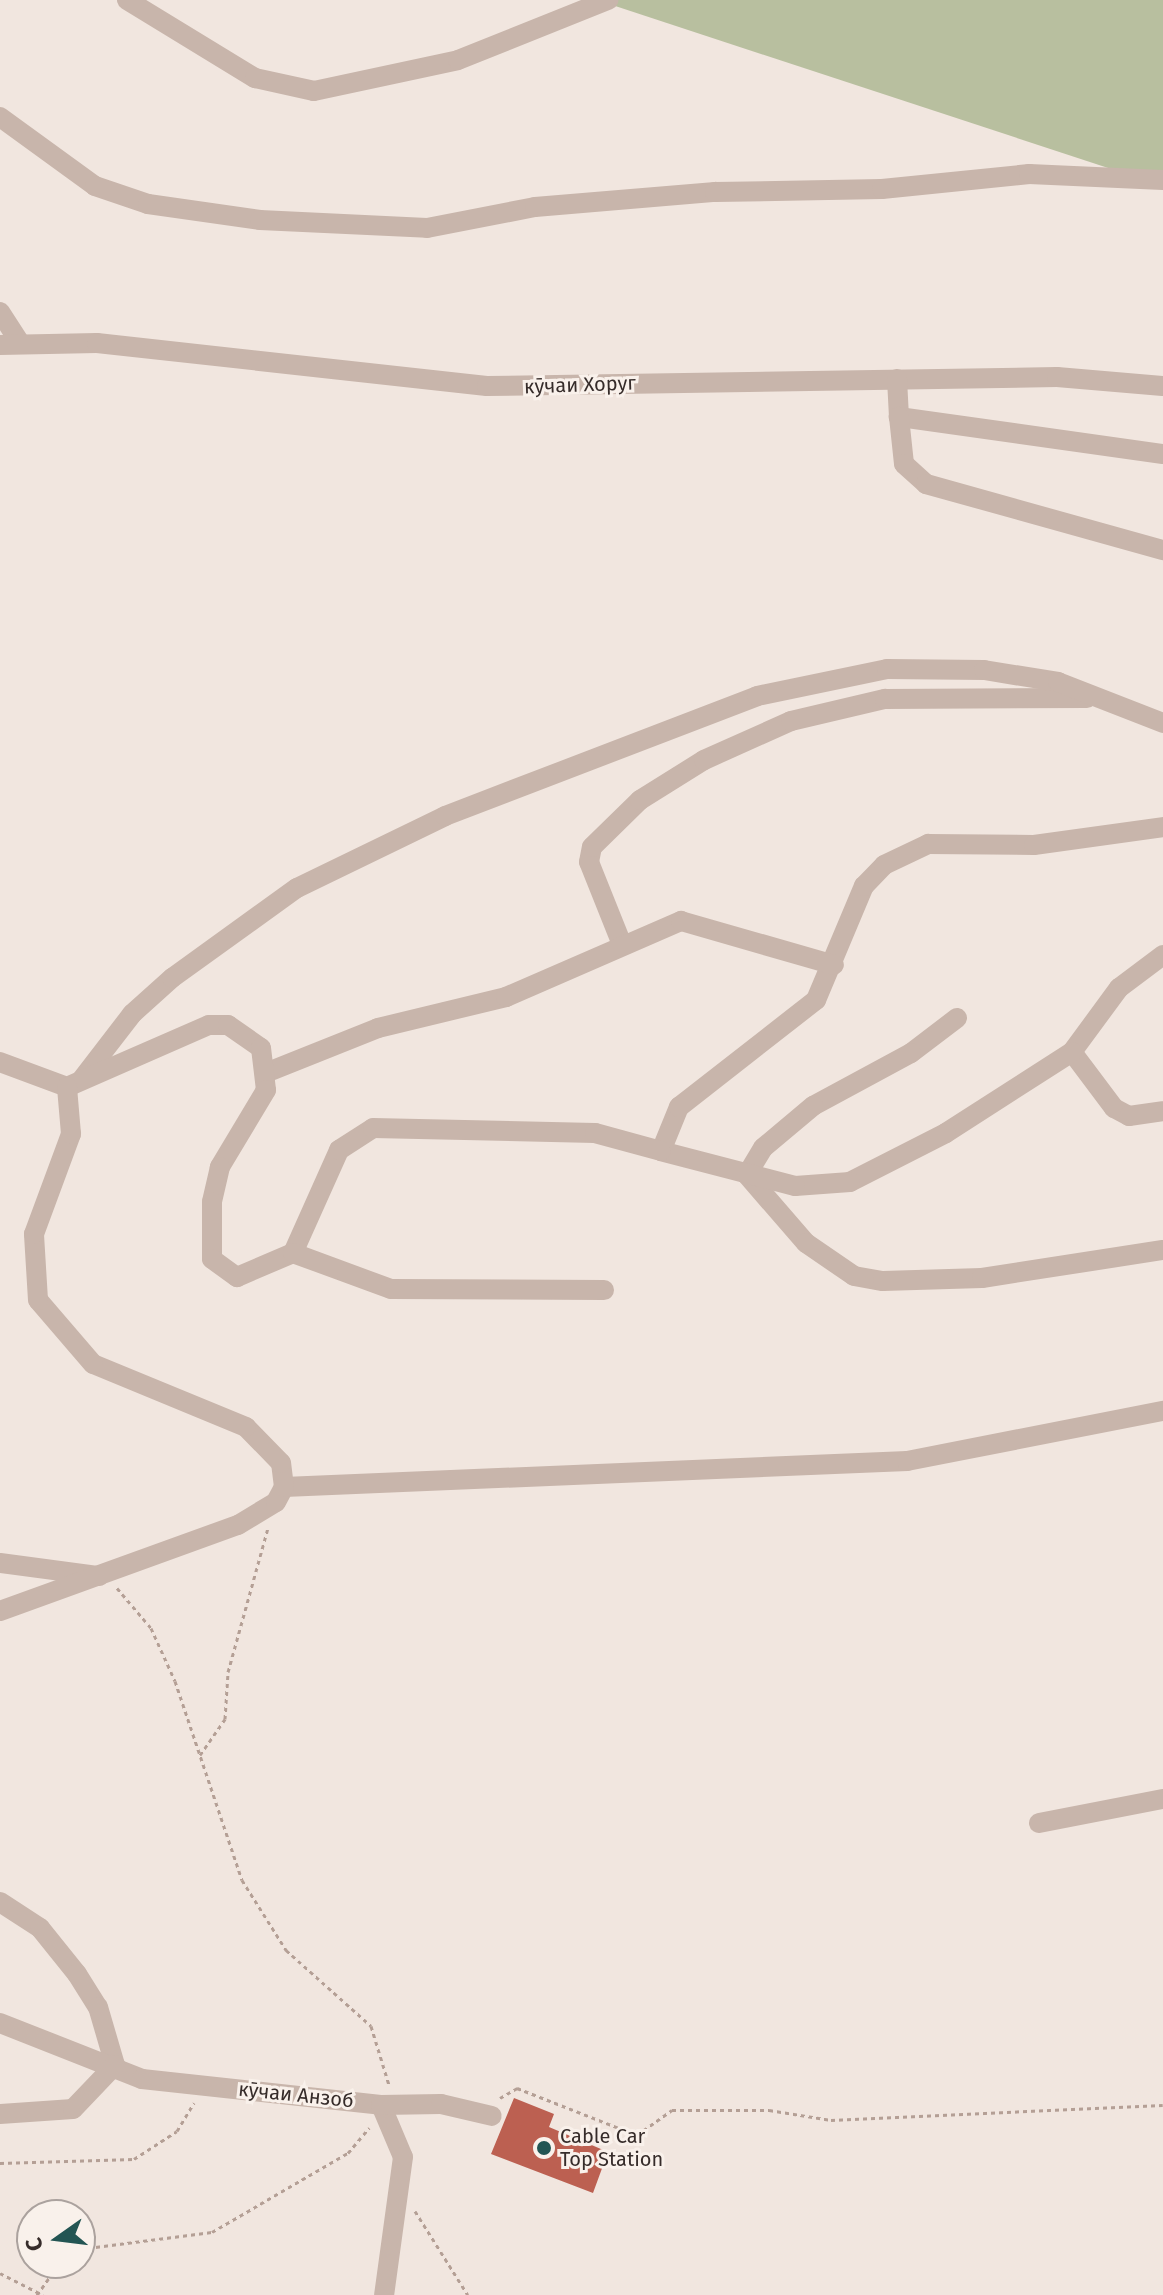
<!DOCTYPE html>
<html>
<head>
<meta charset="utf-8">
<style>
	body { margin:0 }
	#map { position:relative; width:1163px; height:2295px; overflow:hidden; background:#f1e6df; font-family:"Fira Sans",sans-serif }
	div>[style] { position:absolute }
	.green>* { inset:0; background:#b8bf9f }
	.building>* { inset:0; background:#bc6051 }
	.path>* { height:3px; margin-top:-1.5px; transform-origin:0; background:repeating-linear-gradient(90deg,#b49f95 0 4px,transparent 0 8px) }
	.minor>* { height:20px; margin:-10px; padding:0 10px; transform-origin:10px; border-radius:10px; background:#c8b5ab }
	.dots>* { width:22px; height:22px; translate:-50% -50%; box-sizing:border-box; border:4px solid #f9f1eb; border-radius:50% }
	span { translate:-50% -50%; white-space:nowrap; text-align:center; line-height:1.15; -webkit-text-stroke:6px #f9f1eb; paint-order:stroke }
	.street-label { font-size:20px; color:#362c2a }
	.poi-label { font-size:20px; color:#362c2a }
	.left { translate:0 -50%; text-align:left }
	.north { position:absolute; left:16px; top:2199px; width:80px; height:80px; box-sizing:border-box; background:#f9f1eb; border:2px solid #aba29e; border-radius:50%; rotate:256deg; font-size:22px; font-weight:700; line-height:32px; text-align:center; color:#362c2a }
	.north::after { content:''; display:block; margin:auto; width:28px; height:36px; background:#235553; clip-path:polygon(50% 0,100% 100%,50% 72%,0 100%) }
</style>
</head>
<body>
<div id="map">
	<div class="green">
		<div style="clip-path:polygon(597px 0,1163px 0,1163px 186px)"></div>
	</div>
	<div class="building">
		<div style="clip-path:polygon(514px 2098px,554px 2114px,549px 2127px,608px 2152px,593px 2193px,491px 2154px)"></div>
	</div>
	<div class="path">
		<div style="left:117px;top:1588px;width:52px;rotate:49.6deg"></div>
		<div style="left:151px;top:1628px;width:58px;rotate:65.6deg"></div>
		<div style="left:175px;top:1681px;width:210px;rotate:71.4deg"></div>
		<div style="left:242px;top:1880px;width:83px;rotate:57.8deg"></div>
		<div style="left:286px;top:1950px;width:114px;rotate:41.8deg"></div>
		<div style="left:371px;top:2026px;width:62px;rotate:73deg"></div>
		<div style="left:200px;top:1755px;width:44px;rotate:-55.2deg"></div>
		<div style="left:225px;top:1719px;width:47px;rotate:-86.3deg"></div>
		<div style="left:228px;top:1672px;width:149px;rotate:-74.5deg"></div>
		<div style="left:500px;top:2098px;width:20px;rotate:-30deg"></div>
		<div style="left:517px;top:2088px;width:129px;rotate:21.4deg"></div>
		<div style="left:637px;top:2135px;width:43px;rotate:-35.5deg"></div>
		<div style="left:672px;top:2110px;width:97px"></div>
		<div style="left:769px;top:2110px;width:63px;rotate:9.2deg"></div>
		<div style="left:831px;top:2120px;width:332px;rotate:-2.6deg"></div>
		<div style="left:0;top:2163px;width:134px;rotate:-1.7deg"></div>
		<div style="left:134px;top:2159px;width:51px;rotate:-33.1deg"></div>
		<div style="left:177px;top:2131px;width:33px;rotate:-59deg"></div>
		<div style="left:415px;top:2211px;width:99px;rotate:57.8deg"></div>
		<div style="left:80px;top:2249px;width:133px;rotate:-7.3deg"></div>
		<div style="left:212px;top:2232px;width:157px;rotate:-30.2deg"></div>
		<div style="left:348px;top:2153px;width:33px;rotate:-50deg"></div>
		<div style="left:0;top:2273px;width:48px;rotate:27.1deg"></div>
		<div style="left:37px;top:2295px;width:39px;rotate:-55deg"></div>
	</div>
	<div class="minor">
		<div style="left:127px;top:0;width:150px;rotate:31.4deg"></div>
		<div style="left:255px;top:78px;width:60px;rotate:12.4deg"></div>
		<div style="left:314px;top:91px;width:147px;rotate:-12.1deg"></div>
		<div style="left:458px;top:60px;width:162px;rotate:-21.8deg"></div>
		<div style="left:0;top:117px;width:117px;rotate:36deg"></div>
		<div style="left:95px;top:186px;width:56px;rotate:18.8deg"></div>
		<div style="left:148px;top:204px;width:113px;rotate:8.1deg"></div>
		<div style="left:260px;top:220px;width:167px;rotate:2.7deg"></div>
		<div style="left:427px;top:228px;width:110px;rotate:-11deg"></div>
		<div style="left:535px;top:207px;width:181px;rotate:-4.8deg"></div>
		<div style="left:715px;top:192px;width:167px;rotate:-1deg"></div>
		<div style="left:882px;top:189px;width:148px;rotate:-5.8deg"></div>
		<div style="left:1029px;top:174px;width:134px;rotate:2.6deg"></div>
		<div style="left:0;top:312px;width:38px;rotate:57deg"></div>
		<div style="left:0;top:345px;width:97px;rotate:-1.2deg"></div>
		<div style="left:97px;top:343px;width:392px;rotate:6.3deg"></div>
		<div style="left:487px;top:386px;width:570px;rotate:-0.9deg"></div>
		<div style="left:1057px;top:377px;width:106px;rotate:4.9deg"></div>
		<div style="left:897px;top:379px;width:38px;rotate:87deg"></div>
		<div style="left:1163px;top:454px;width:267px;rotate:-172deg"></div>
		<div style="left:899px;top:417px;width:47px;rotate:83.9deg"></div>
		<div style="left:904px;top:464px;width:30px;rotate:42deg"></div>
		<div style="left:926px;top:484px;width:246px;rotate:15.6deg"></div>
		<div style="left:621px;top:942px;width:86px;rotate:-111.8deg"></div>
		<div style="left:589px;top:862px;width:15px;rotate:-79deg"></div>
		<div style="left:592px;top:847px;width:67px;rotate:-44.4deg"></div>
		<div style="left:640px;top:800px;width:75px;rotate:-32deg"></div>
		<div style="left:704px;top:760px;width:95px;rotate:-24.1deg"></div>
		<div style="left:791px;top:721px;width:97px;rotate:-13.2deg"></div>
		<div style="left:885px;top:699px;width:202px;rotate:-0.3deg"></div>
		<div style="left:1163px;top:955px;width:55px;rotate:143.1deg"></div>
		<div style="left:1119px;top:988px;width:79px;rotate:126.3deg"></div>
		<div style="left:1072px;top:1052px;width:70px;rotate:53.1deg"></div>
		<div style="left:1114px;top:1108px;width:17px;rotate:28deg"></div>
		<div style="left:1129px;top:1116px;width:34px;rotate:-8deg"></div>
		<div style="left:957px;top:1018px;width:58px;rotate:142.7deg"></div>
		<div style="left:911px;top:1053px;width:111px;rotate:151.6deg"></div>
		<div style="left:813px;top:1106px;width:65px;rotate:140deg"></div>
		<div style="left:763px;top:1148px;width:31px;rotate:121deg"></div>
		<div style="left:747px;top:1175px;width:90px;rotate:49.1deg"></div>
		<div style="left:806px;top:1243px;width:58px;rotate:34.5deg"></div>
		<div style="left:854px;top:1276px;width:29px;rotate:10deg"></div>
		<div style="left:883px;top:1281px;width:99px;rotate:-1.7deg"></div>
		<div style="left:982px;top:1278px;width:183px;rotate:-8.8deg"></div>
		<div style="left:1072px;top:1052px;width:150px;rotate:147.3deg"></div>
		<div style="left:946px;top:1133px;width:108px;rotate:153deg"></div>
		<div style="left:850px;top:1182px;width:55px;rotate:175.8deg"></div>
		<div style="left:795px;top:1186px;width:138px;rotate:-165.4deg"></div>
		<div style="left:661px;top:1151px;width:48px;rotate:-67.8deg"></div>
		<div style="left:679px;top:1107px;width:174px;rotate:-38deg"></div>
		<div style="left:816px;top:1000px;width:124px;rotate:-67.2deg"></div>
		<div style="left:864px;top:886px;width:29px;rotate:-46deg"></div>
		<div style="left:884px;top:865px;width:49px;rotate:-25.5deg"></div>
		<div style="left:928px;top:844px;width:106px;rotate:0.5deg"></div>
		<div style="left:1034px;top:845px;width:130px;rotate:-7.9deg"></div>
		<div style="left:0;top:1062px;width:72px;rotate:20.5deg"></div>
		<div style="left:268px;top:1072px;width:118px;rotate:-21.8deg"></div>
		<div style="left:378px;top:1028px;width:132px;rotate:-13.6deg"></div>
		<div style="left:506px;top:997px;width:191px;rotate:-23.5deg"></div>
		<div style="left:681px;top:921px;width:159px;rotate:16deg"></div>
		<div style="left:82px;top:1079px;width:82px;rotate:-52.4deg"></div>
		<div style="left:132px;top:1014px;width:54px;rotate:-42deg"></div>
		<div style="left:172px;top:978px;width:154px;rotate:-35.8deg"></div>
		<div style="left:297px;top:888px;width:165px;rotate:-25.9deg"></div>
		<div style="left:445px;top:816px;width:334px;rotate:-21deg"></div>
		<div style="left:757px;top:696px;width:133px;rotate:-11.7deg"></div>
		<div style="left:887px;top:669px;width:97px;rotate:0.6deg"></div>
		<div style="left:984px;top:670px;width:75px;rotate:9.2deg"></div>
		<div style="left:1058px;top:682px;width:113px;rotate:21.3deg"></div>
		<div style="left:67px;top:1087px;width:155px;rotate:-23.6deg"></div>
		<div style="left:209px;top:1025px;width:19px"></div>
		<div style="left:228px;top:1025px;width:40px;rotate:34.9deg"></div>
		<div style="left:261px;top:1048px;width:42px;rotate:83.2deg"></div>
		<div style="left:266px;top:1090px;width:90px;rotate:120.9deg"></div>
		<div style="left:220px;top:1167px;width:36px;rotate:103deg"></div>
		<div style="left:212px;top:1202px;width:57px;rotate:90deg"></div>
		<div style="left:212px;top:1259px;width:31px;rotate:36deg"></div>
		<div style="left:237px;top:1277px;width:61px;rotate:-23.2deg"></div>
		<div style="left:293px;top:1253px;width:113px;rotate:-65.9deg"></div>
		<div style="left:339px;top:1150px;width:40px;rotate:-32.9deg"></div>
		<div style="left:373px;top:1128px;width:222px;rotate:1.3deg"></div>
		<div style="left:595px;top:1133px;width:68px;rotate:15.3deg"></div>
		<div style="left:293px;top:1253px;width:104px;rotate:20.2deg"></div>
		<div style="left:391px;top:1289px;width:213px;rotate:0.3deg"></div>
		<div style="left:284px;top:1487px;width:624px;rotate:-2.39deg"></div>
		<div style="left:907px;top:1461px;width:261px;rotate:-11.1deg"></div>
		<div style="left:0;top:1563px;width:100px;rotate:7.5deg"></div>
		<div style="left:0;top:1611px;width:253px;rotate:-19.9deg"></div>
		<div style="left:238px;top:1525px;width:44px;rotate:-31.2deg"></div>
		<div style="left:276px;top:1502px;width:17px;rotate:-62deg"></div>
		<div style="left:284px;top:1487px;width:24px;rotate:-97deg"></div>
		<div style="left:281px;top:1463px;width:50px;rotate:-134.2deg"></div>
		<div style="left:246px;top:1427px;width:165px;rotate:-157.6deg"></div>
		<div style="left:93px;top:1364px;width:84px;rotate:-130.7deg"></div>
		<div style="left:38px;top:1300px;width:66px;rotate:-93.5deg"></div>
		<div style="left:34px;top:1234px;width:107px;rotate:-69.7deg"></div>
		<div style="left:71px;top:1134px;width:47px;rotate:-94.9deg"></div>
		<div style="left:1039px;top:1823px;width:126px;rotate:-11deg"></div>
		<div style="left:0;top:1902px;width:48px;rotate:33deg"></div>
		<div style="left:40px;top:1928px;width:59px;rotate:51.2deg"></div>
		<div style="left:77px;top:1974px;width:39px;rotate:58deg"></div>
		<div style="left:98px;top:2007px;width:60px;rotate:73.7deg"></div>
		<div style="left:0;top:2023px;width:153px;rotate:21.5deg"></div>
		<div style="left:142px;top:2079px;width:240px;rotate:6.2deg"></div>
		<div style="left:381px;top:2105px;width:56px;rotate:67.1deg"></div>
		<div style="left:403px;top:2157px;width:139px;rotate:97.8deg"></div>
		<div style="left:381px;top:2105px;width:60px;rotate:-1deg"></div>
		<div style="left:441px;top:2104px;width:52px;rotate:13.2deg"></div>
		<div style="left:0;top:2114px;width:73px;rotate:-3.9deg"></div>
		<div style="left:73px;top:2109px;width:61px;rotate:-46.3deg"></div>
	</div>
	<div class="dots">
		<div style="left:544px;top:2148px;background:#235553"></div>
	</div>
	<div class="street-label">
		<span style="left:580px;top:385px;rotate:-2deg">кӯчаи Хоруг</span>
		<span style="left:296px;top:2095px;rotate:6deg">кӯчаи Анзоб</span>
	</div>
	<div class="poi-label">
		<span class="left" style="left:560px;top:2148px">Cable Car<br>Top Station</span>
	</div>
	<div class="north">С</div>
</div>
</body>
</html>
